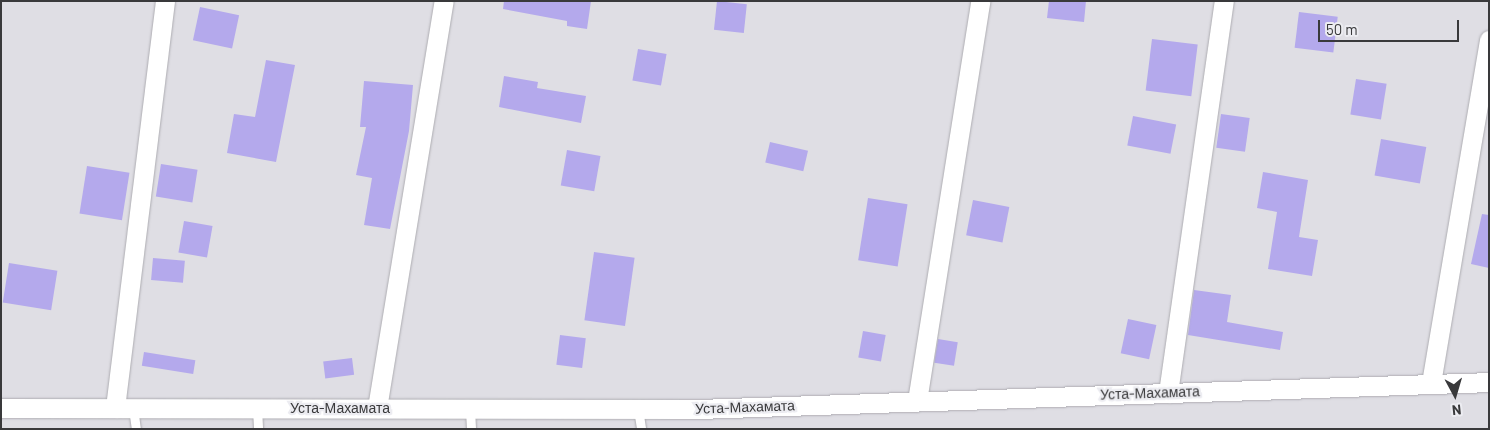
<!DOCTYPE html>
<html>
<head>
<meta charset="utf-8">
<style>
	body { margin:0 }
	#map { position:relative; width:1490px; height:430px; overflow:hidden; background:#dfdee4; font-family:Barlow,sans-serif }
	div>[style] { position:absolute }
	.building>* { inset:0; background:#b4a9ec; transform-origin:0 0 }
	.roads { filter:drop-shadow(0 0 1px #adacb1) drop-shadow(0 0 1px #adacb1) }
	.lane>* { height:9px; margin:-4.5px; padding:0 4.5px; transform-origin:4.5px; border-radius:4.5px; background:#fff }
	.street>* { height:19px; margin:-9.5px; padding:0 9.5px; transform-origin:9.5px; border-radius:9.5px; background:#fff }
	span { translate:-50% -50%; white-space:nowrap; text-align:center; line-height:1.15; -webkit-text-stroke:4.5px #ececf1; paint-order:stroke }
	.street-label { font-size:14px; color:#39393b }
	.frame { position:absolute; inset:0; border:2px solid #39393b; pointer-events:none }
	.north { position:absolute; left:1430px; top:370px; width:50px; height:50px; -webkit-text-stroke:4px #ececf1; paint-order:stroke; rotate:174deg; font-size:14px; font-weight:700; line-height:20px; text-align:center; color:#39393b }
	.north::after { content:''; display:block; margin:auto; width:18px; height:22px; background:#39393b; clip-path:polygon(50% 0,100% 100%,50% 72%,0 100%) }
	.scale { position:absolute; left:1318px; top:20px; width:141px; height:22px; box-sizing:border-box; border:2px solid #39393b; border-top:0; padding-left:6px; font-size:15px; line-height:18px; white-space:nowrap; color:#39393b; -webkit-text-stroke:4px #ececf1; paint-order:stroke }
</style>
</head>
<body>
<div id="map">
	<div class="building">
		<div style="clip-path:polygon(504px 1px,591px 1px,587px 29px,567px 26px,567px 21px,503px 9px)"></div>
		<div style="left:717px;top:1px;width:30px;height:29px;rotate:6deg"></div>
		<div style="clip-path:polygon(1049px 1px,1086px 1px,1084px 22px,1047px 18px)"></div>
		<div style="left:200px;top:7px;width:40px;height:34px;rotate:12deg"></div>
		<div style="left:1299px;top:12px;width:39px;height:36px;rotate:7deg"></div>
		<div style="left:1152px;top:39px;width:46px;height:52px;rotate:7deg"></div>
		<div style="left:638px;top:49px;width:29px;height:32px;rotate:10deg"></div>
		<div style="clip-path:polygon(266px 60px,295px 65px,276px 162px,227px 153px,234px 114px,255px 117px)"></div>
		<div style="clip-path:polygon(504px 76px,538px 82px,537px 88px,586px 96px,581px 123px,499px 107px)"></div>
		<div style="left:1356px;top:79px;width:31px;height:36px;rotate:9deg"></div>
		<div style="clip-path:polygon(364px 81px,413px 85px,409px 131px,390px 229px,364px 225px,372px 178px,356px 175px,366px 127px,360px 127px)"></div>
		<div style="left:1221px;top:114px;width:29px;height:34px;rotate:8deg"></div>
		<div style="left:1133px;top:116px;width:44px;height:30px;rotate:11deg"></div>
		<div style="left:1381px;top:139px;width:46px;height:37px;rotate:10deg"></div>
		<div style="left:770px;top:142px;width:39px;height:21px;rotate:13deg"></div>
		<div style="left:567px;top:150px;width:34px;height:36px;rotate:10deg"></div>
		<div style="left:161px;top:164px;width:37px;height:33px;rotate:9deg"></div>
		<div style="left:87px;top:166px;width:43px;height:48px;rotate:9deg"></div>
		<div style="clip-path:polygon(1263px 172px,1308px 180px,1299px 237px,1318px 240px,1312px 276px,1268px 269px,1277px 212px,1257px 208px)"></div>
		<div style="left:868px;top:198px;width:40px;height:63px;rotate:9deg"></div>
		<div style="left:973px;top:200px;width:37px;height:36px;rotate:11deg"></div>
		<div style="clip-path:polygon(1482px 214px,1489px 215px,1489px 268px,1471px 264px)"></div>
		<div style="left:184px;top:221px;width:29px;height:32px;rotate:10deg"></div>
		<div style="left:594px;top:252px;width:41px;height:69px;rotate:8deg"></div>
		<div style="left:153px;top:258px;width:32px;height:22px;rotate:5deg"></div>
		<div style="left:9px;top:263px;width:49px;height:40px;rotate:9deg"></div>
		<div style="clip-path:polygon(1194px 290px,1231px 295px,1227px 322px,1283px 332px,1280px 350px,1188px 335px)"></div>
		<div style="left:1128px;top:319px;width:29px;height:35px;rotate:12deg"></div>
		<div style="left:863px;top:331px;width:23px;height:27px;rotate:10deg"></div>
		<div style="left:560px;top:335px;width:26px;height:30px;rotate:7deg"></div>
		<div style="left:938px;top:339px;width:20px;height:24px;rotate:9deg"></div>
		<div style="left:144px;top:352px;width:52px;height:14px;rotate:9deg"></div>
		<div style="left:352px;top:358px;width:17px;height:29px;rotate:83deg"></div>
	</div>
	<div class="roads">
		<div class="lane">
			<div style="left:133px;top:408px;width:21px;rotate:82deg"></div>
			<div style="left:257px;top:408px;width:21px;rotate:87deg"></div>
			<div style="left:470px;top:409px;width:20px;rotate:87deg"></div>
			<div style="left:638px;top:409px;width:20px;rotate:81deg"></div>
		</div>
		<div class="street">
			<div style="left:1431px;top:383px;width:348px;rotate:-80.4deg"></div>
			<div style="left:1168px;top:393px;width:396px;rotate:-81.9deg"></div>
			<div style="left:917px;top:401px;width:405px;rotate:-81deg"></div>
			<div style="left:1px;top:408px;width:697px;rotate:0.08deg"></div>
			<div style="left:698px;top:409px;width:791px;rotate:-1.95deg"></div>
			<div style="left:115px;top:408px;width:410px;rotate:-83deg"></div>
			<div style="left:377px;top:408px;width:412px;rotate:-80.7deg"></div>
		</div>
	</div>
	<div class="street-label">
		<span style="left:1150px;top:393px;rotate:-2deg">Уста-Махамата</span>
		<span style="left:745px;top:407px;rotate:-2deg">Уста-Махамата</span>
		<span style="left:340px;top:408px">Уста-Махамата</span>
	</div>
	<div class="frame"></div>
	<div class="north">N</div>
	<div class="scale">50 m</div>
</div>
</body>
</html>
